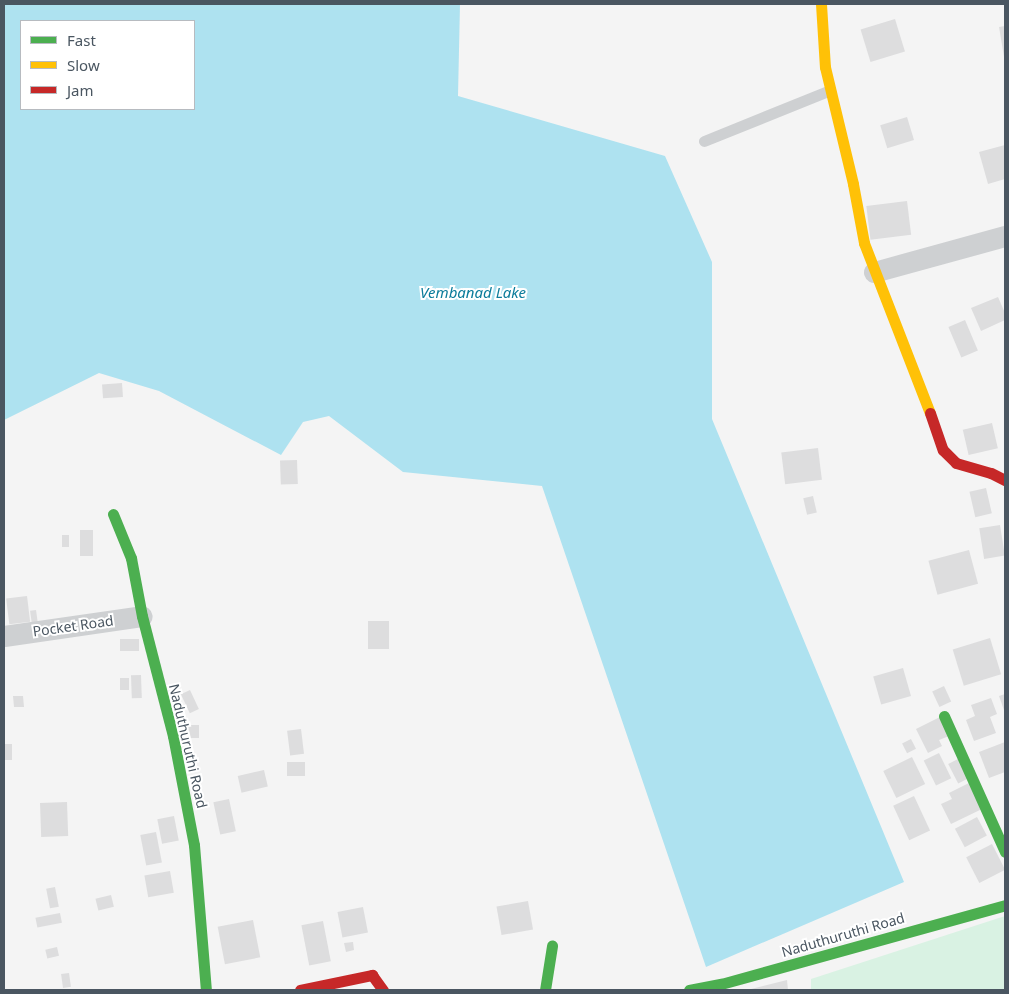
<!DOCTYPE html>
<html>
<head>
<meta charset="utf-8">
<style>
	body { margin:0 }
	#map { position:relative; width:1009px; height:994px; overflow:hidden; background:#f4f4f4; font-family:"Noto Sans",sans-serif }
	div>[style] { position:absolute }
	.green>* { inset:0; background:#d9f2e3 }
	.water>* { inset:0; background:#aee2f0 }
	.building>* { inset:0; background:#ddddde; transform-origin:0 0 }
	.lane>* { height:11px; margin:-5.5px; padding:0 5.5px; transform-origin:5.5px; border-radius:5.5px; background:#ced0d2 }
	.street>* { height:21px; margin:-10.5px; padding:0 10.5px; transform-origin:10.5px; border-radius:10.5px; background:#ced0d2 }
	.fast>* { height:11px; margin:-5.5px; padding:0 5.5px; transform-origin:5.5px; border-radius:5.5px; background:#4caf50 }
	.slow>* { height:11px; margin:-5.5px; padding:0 5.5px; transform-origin:5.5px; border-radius:5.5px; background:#ffc107 }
	.jam>* { height:11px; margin:-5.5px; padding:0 5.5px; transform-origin:5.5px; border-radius:5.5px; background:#c62828 }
	span { translate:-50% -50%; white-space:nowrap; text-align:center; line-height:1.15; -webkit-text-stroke:4px #fff; paint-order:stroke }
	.street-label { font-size:14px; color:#4a5661 }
	.water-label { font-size:15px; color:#0c7c9b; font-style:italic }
	.frame { position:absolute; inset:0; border:5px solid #4a5661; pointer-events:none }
	.legend { position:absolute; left:20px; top:20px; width:175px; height:90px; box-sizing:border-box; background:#fff; border:1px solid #b7bbc0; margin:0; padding:6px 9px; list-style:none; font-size:15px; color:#4a5661 }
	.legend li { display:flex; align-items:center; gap:10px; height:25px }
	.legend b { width:25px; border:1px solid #b7bbc0 }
</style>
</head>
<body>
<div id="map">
	<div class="green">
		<div style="clip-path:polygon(1005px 916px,1005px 990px,811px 990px,811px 979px)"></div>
	</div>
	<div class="water">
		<div style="clip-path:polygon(evenodd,4px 4px,460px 4px,458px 96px,665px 156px,712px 262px,712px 419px,904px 882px,706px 967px,542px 486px,403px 472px,329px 416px,303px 422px,281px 455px,159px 391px,99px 373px,4px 420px,4px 4px,21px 21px,194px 21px,194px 109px,21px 109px,21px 21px)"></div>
	</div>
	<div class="building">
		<div style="left:895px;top:19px;width:34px;height:36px;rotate:73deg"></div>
		<div style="clip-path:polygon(1005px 26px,1005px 57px,1004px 57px,999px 27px)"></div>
		<div style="left:907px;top:117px;width:24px;height:28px;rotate:73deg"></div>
		<div style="clip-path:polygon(1005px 145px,1005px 179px,988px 184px,979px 152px)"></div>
		<div style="left:907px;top:201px;width:34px;height:41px;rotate:83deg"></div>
		<div style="clip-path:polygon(998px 297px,1005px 313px,1005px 320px,981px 331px,971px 308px)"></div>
		<div style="left:965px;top:320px;width:33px;height:18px;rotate:67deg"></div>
		<div style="left:122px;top:383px;width:14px;height:20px;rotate:86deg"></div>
		<div style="left:992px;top:423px;width:26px;height:30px;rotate:77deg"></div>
		<div style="left:818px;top:448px;width:32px;height:37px;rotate:83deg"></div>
		<div style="left:297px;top:460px;width:24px;height:17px;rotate:88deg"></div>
		<div style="left:986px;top:488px;width:26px;height:17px;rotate:77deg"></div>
		<div style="left:813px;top:496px;width:17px;height:10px;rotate:77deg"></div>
		<div style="left:1000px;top:525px;width:31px;height:21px;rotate:81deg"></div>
		<div style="left:80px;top:530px;width:13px;height:26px"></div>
		<div style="left:69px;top:535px;width:12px;height:7px;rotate:90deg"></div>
		<div style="left:969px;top:550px;width:35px;height:42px;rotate:75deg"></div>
		<div style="left:27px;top:596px;width:26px;height:21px;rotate:83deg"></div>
		<div style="left:36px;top:610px;width:15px;height:6px;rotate:82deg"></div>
		<div style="left:368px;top:621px;width:21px;height:28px"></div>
		<div style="left:990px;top:638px;width:38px;height:39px;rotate:73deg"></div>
		<div style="left:139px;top:639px;width:12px;height:19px;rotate:90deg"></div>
		<div style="left:903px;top:668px;width:29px;height:31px;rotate:74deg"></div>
		<div style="left:141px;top:675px;width:23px;height:10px;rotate:88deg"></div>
		<div style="left:120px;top:678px;width:9px;height:12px"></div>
		<div style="left:944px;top:686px;width:17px;height:13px;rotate:65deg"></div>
		<div style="left:190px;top:690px;width:21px;height:10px;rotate:65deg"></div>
		<div style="clip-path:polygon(1005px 694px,1005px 713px,999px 696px)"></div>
		<div style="clip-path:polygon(13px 696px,23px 696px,24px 707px,14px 707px)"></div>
		<div style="clip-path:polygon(991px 698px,997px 714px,990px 717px,996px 733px,974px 741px,966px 720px,975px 716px,971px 705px)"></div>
		<div style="clip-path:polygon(940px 717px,949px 736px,939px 740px,942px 746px,928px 753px,916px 729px)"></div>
		<div style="left:199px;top:725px;width:13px;height:17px;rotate:90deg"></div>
		<div style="left:301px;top:729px;width:25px;height:14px;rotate:83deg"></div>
		<div style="left:911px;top:739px;width:11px;height:10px;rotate:63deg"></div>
		<div style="clip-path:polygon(1005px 742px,1005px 772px,989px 778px,979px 752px)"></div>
		<div style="left:4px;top:744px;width:8px;height:16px"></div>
		<div style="left:939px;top:753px;width:28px;height:17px;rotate:64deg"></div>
		<div style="left:912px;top:757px;width:30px;height:32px;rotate:64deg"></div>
		<div style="left:958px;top:759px;width:22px;height:11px;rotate:63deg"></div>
		<div style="left:287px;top:762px;width:18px;height:14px"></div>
		<div style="left:264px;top:770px;width:17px;height:27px;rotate:77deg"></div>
		<div style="clip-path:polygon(971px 782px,984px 808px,951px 824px,941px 804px,952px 799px,949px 793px)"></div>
		<div style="left:914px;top:796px;width:38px;height:23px;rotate:65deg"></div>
		<div style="left:229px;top:799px;width:33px;height:16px;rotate:78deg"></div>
		<div style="left:67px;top:802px;width:34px;height:27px;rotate:88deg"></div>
		<div style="left:174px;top:816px;width:25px;height:17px;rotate:79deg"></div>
		<div style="left:977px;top:817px;width:21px;height:25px;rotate:62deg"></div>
		<div style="left:156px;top:832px;width:31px;height:16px;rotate:79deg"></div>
		<div style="left:992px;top:844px;width:29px;height:29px;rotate:63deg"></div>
		<div style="left:170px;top:871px;width:22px;height:26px;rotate:80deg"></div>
		<div style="left:55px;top:887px;width:20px;height:9px;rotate:79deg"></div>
		<div style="left:111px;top:895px;width:12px;height:16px;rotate:76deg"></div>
		<div style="left:528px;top:901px;width:29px;height:32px;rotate:80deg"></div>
		<div style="left:363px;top:907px;width:26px;height:26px;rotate:79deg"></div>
		<div style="left:60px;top:913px;width:10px;height:25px;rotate:79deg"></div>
		<div style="left:253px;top:920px;width:38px;height:36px;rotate:79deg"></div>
		<div style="left:323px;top:921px;width:41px;height:22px;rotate:79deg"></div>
		<div style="clip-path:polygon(353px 942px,354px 950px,346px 952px,344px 943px)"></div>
		<div style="left:57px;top:947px;width:9px;height:12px;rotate:77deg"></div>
		<div style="left:69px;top:973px;width:14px;height:8px;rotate:82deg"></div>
		<div style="clip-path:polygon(787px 980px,788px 990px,747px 990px)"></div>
	</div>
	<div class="lane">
		<div style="left:704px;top:141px;width:136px;rotate:-22deg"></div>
	</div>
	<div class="street">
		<div style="left:874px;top:272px;width:136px;rotate:-15.4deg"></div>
		<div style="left:4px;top:636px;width:139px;rotate:-8.2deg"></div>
	</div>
	<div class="fast">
		<div style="left:113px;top:514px;width:48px;rotate:67.8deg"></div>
		<div style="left:131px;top:558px;width:59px;rotate:79.3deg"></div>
		<div style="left:142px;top:616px;width:124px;rotate:75.5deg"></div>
		<div style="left:173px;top:736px;width:111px;rotate:79.1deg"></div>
		<div style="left:194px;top:845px;width:145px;rotate:85.3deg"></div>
		<div style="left:944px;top:716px;width:149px;rotate:65.8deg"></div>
		<div style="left:545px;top:990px;width:45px;rotate:-81deg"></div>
		<div style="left:689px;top:990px;width:33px;rotate:-11deg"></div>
		<div style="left:721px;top:984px;width:295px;rotate:-15.5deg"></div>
	</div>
	<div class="slow">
		<div style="left:821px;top:4px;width:63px;rotate:86.4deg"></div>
		<div style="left:825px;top:67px;width:120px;rotate:76.5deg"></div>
		<div style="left:853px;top:184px;width:60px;rotate:79.4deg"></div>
		<div style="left:864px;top:243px;width:182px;rotate:68.8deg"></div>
	</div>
	<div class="jam">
		<div style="left:930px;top:413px;width:39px;rotate:71deg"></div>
		<div style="left:943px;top:450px;width:18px;rotate:45deg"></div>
		<div style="left:956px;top:463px;width:36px;rotate:16deg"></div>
		<div style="left:991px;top:473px;width:16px;rotate:27deg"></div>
		<div style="left:300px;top:990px;width:74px;rotate:-11.8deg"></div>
		<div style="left:372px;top:975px;width:19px;rotate:54deg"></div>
	</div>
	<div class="street-label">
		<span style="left:73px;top:626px;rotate:-8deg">Pocket Road</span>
		<span style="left:188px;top:746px;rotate:77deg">Naduthuruthi Road</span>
		<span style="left:843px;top:935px;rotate:-16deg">Naduthuruthi Road</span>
	</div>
	<div class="water-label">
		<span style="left:473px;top:293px">Vembanad Lake</span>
	</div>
	<div class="frame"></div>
	<ul class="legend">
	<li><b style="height:6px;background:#4caf50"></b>Fast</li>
	<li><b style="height:6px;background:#ffc107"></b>Slow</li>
	<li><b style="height:6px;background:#c62828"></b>Jam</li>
	</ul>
</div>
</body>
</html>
